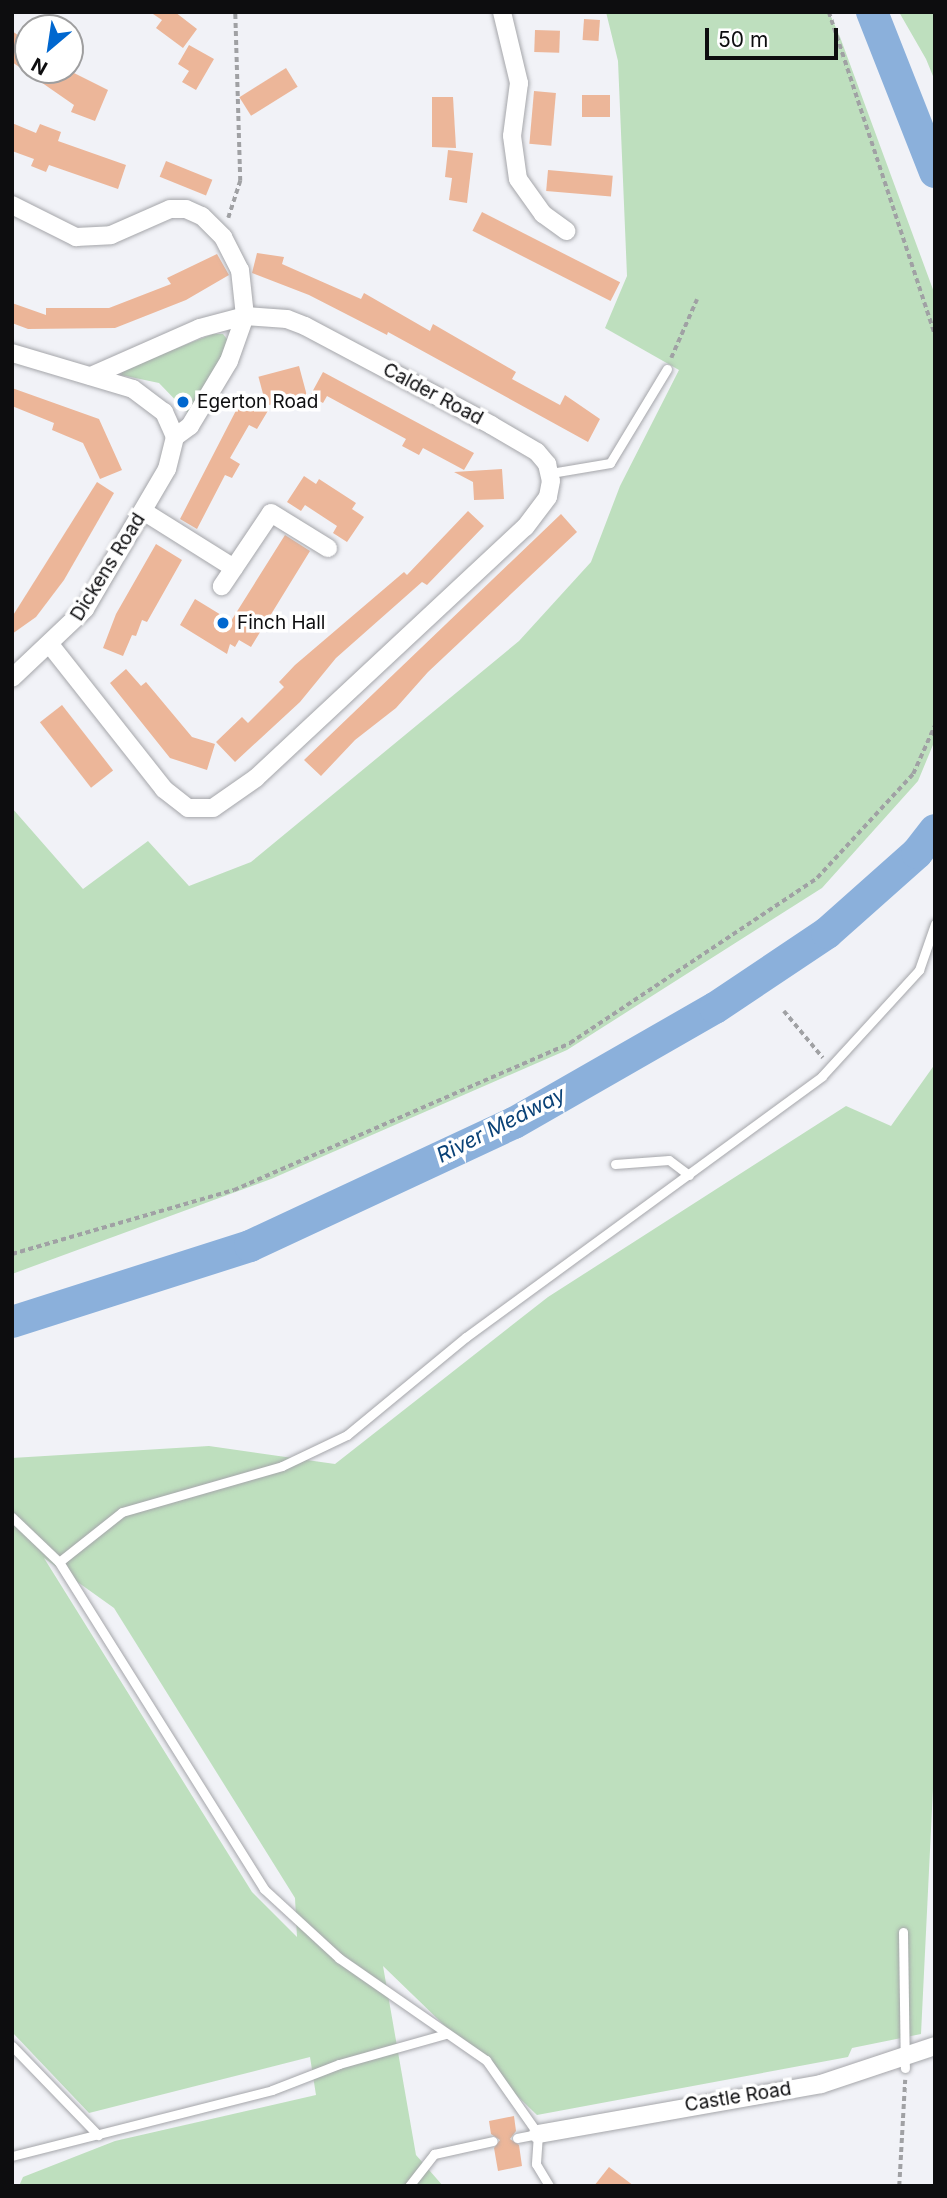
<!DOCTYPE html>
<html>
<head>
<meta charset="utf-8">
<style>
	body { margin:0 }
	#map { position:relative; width:947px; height:2198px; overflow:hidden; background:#f1f2f7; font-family:Inter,sans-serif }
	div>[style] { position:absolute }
	.green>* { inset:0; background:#bedfbe }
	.river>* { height:32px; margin:-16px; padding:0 16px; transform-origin:16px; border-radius:16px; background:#8bb0db }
	.building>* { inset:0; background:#ecb699; transform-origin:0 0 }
	.path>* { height:3.5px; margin-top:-1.75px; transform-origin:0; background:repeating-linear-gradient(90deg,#a0a1a4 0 5px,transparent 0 8.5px) }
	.roads { filter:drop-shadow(0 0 2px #a5a6aa) drop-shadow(0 0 2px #a5a6aa) }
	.lane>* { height:9px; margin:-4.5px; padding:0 4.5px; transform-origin:4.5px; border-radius:4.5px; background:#fff }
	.street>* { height:18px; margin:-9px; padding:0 9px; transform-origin:9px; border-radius:9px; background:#fff }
	.dots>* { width:19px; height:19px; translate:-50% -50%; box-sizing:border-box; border:4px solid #fff; border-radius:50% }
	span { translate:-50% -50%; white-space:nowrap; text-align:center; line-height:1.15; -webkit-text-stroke:7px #fff; paint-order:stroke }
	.street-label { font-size:19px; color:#0d0d0f }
	.poi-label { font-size:19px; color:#0d0d0f }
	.left { translate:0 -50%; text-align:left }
	.water-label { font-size:21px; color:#094176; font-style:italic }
	.frame { position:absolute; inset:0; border:14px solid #0d0d0f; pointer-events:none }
	.north { position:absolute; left:14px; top:14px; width:70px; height:70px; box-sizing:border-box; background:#fff; border:2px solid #9e9e9f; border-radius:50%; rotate:209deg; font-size:19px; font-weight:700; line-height:28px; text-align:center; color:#0d0d0f }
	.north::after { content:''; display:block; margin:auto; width:24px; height:32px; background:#0067cf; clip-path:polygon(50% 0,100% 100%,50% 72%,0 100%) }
	.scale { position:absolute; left:705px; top:28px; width:133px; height:32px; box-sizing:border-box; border:4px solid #0d0d0f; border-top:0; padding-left:9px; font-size:21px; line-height:24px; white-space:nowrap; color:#0d0d0f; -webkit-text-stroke:5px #fff; paint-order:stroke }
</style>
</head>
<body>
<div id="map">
	<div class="green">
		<div style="clip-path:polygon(606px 12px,829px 12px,840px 37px,935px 295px,935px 740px,918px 781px,822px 888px,567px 1050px,271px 1179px,12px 1274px,12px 808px,83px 889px,148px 841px,189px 886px,251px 862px,519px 641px,591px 562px,620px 486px,679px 370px,605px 328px,627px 276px,618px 61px)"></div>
		<div style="clip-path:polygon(899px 12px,935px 12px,935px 81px,926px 59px)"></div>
		<div style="clip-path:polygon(213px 334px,223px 334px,230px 343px,188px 413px,159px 383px,121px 375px,123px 369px)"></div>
		<div style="clip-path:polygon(evenodd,935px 1064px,935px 1748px,921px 2034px,852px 2048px,848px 2057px,537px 2115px,383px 1966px,416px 2155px,443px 2186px,19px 2186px,23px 2177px,115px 2141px,316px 2095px,310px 2057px,89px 2113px,12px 2032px,12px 1458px,209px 1446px,335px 1464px,548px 1297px,846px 1106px,891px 1126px,935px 1064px,44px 1558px,114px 1608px,295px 1898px,297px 1937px,252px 1892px,44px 1558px)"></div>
	</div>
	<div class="river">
		<div style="left:872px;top:12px;width:172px;rotate:68.5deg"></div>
		<div style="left:12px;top:1322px;width:250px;rotate:-17.7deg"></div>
		<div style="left:250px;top:1246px;width:291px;rotate:-25deg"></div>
		<div style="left:514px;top:1123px;width:232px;rotate:-29.8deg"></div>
		<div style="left:715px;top:1008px;width:135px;rotate:-33.8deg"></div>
		<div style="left:827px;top:933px;width:120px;rotate:-41.6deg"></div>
		<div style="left:917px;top:853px;width:29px;rotate:-52deg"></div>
	</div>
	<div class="building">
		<div style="clip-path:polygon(150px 12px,175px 12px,197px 29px,183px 48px,156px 28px,162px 20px)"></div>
		<div style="left:584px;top:19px;width:16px;height:21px;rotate:4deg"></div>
		<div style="left:535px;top:30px;width:25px;height:22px;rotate:2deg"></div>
		<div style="clip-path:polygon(12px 31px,28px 42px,28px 70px,68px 70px,108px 90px,95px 121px,71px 112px,74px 105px,12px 62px)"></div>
		<div style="clip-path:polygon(189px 45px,214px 59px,196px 90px,182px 82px,189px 71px,178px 64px)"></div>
		<div style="left:286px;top:68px;width:22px;height:55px;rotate:58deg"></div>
		<div style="left:534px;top:91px;width:22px;height:53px;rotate:5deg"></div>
		<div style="left:582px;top:95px;width:28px;height:22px"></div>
		<div style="clip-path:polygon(432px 97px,453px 97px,456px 148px,432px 147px)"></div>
		<div style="clip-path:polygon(12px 123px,36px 133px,40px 124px,61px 132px,58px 141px,126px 165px,118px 189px,49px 165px,46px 172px,31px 166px,34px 159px,12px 151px)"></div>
		<div style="clip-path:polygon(448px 150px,473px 153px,467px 203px,449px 200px,452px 178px,445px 177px)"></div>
		<div style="left:166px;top:161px;width:50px;height:17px;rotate:22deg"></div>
		<div style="left:548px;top:170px;width:65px;height:21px;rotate:5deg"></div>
		<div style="left:482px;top:212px;width:155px;height:21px;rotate:27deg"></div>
		<div style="clip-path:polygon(257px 253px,284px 257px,282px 264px,361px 299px,364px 293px,430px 331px,433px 324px,516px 372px,512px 379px,560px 405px,565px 395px,600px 419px,588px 442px,388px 332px,387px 335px,309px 295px,252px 273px)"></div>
		<div style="clip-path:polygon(217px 254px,229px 275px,186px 300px,115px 328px,28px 329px,12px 323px,12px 303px,46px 315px,46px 308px,109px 308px,171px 284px,167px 278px)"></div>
		<div style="left:299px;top:366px;width:30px;height:42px;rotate:75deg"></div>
		<div style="clip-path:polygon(323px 372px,474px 453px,464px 470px,423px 448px,419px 455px,402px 446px,406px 439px,327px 396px,323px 403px,310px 396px)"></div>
		<div style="clip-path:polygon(12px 388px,99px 419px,122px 470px,100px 479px,83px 443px,52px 430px,54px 423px,12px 406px)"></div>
		<div style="clip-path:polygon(244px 395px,269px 409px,257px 429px,249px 425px,230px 458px,240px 464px,232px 478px,225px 475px,197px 529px,180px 519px)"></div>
		<div style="clip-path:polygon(502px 469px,504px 499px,474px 500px,473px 482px,454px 472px)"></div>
		<div style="clip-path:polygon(304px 476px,316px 484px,319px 479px,356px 503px,352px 509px,364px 517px,347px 542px,333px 533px,337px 526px,305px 505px,301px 511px,287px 502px)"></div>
		<div style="clip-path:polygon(97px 482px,114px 493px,64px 580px,36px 617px,12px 634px,12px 617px)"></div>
		<div style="clip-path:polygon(468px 511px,484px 526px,427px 585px,422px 582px,336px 658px,300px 702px,235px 762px,216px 742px,242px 717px,248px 723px,284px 687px,279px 682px,295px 665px,404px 572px,407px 575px)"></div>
		<div style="clip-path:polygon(561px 514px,577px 532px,428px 672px,396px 708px,355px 740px,321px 776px,304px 760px)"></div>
		<div style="clip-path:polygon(285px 535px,310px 551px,251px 647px,239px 640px,235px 647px,230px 644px,227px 654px,180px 625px,195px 599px,231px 621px)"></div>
		<div style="clip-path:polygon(156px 544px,182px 560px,147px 622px,142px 620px,136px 636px,132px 635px,123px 656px,103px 648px,116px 614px)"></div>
		<div style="clip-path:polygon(126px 669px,141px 686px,146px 682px,192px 737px,215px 744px,207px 770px,170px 758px,110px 683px)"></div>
		<div style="left:62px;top:705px;width:83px;height:28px;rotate:52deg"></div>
		<div style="clip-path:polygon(514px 2116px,516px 2131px,510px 2139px,519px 2145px,522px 2166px,498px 2171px,494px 2148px,500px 2140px,491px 2134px,489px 2121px)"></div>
		<div style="clip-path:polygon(609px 2167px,634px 2186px,594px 2186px)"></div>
	</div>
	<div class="path">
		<div style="left:829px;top:12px;width:340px;rotate:71.8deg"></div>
		<div style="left:228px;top:218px;width:39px;rotate:-72deg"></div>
		<div style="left:240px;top:181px;width:169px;rotate:-91.7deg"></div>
		<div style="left:671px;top:358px;width:64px;rotate:-66.2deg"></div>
		<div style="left:784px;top:1011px;width:61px;rotate:50.3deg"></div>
		<div style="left:12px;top:1254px;width:231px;rotate:-16.1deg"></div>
		<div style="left:234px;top:1190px;width:367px;rotate:-23.6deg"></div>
		<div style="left:570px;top:1043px;width:297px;rotate:-33.7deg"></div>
		<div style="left:817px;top:878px;width:142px;rotate:-47.3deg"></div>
		<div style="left:913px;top:774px;width:54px;rotate:-65.8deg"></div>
		<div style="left:899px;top:2186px;width:106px;rotate:-86.8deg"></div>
	</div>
	<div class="roads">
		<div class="lane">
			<div style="left:551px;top:473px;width:60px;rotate:-9.6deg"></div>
			<div style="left:610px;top:463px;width:110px;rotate:-58.8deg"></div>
			<div style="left:615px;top:1164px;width:54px;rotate:-4.2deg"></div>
			<div style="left:669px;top:1160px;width:25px;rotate:37deg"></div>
			<div style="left:12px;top:1517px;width:65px;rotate:43.8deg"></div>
			<div style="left:59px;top:1562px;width:386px;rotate:57.9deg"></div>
			<div style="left:264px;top:1889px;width:102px;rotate:42.6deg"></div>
			<div style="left:339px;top:1958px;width:179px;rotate:34.8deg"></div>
			<div style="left:486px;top:2060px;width:90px;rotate:54.9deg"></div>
			<div style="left:538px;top:2134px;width:30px;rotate:94deg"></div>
			<div style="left:536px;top:2164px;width:26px;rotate:59deg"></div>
			<div style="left:59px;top:1562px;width:80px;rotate:-38.4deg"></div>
			<div style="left:122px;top:1512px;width:166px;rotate:-16deg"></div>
			<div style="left:282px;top:1466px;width:72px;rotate:-25.5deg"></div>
			<div style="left:347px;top:1435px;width:154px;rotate:-39.5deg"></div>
			<div style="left:466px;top:1337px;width:441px;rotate:-36.2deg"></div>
			<div style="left:822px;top:1076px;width:144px;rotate:-47.5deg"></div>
			<div style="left:919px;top:970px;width:49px;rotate:-70.8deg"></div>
			<div style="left:903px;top:1932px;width:136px;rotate:89.2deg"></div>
			<div style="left:12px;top:2046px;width:124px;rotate:46deg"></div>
			<div style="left:517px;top:2138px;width:21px;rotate:-11deg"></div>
			<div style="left:12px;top:2156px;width:268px;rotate:-14.2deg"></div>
			<div style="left:272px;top:2090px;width:72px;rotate:-21.2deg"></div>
			<div style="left:339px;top:2064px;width:111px;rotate:-15.7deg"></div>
			<div style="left:409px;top:2186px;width:41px;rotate:-52deg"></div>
			<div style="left:434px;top:2154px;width:60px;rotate:-12.4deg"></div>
		</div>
		<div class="street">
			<div style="left:502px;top:12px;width:73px;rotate:76.5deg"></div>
			<div style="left:519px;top:83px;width:53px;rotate:97.5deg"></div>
			<div style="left:512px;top:136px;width:43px;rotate:82.1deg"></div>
			<div style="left:518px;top:179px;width:43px;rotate:54.5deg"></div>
			<div style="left:543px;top:214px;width:29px;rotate:36deg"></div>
			<div style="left:12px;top:205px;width:72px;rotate:26.6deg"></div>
			<div style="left:76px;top:237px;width:35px;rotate:-3deg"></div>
			<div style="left:111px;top:235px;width:64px;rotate:-23.8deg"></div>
			<div style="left:170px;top:209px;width:16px"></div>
			<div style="left:186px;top:209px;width:17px;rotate:24deg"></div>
			<div style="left:202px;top:216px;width:30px;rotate:45deg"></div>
			<div style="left:223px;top:237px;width:37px;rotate:63deg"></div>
			<div style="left:240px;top:270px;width:46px;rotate:83.8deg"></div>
			<div style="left:245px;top:316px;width:42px;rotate:4.1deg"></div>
			<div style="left:287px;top:319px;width:19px;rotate:21deg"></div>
			<div style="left:305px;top:326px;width:211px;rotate:28deg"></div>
			<div style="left:491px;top:425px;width:53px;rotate:30.4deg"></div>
			<div style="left:537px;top:452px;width:16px;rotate:50deg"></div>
			<div style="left:547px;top:464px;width:17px;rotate:77deg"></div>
			<div style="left:551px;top:481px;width:16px;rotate:101deg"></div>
			<div style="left:548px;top:497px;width:38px;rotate:127deg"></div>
			<div style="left:525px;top:527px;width:368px;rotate:137deg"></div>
			<div style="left:256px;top:778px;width:52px;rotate:145.1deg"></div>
			<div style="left:213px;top:808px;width:25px;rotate:180deg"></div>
			<div style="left:188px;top:808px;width:31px;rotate:-142deg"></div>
			<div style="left:164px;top:789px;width:182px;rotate:-128.3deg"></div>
			<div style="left:12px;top:353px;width:126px;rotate:16.6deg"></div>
			<div style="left:133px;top:389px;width:39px;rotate:37deg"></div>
			<div style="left:164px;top:412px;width:27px;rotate:66deg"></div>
			<div style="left:175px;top:437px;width:33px;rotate:104deg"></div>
			<div style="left:167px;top:469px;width:162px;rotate:120.4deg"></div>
			<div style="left:85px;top:609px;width:100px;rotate:136.6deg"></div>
			<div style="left:91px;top:376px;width:119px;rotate:-23.8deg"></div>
			<div style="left:200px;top:328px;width:47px;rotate:-14.9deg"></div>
			<div style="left:245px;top:316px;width:48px;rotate:109.6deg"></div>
			<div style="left:229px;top:361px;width:76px;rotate:121deg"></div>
			<div style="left:190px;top:426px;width:19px;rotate:144deg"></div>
			<div style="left:143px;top:511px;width:107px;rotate:32.1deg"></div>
			<div style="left:234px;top:568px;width:22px;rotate:124deg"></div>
			<div style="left:234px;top:568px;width:66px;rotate:-56.1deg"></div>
			<div style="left:271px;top:513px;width:67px;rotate:31.6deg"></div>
			<div style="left:538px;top:2134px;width:287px;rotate:-10deg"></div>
			<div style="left:821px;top:2084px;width:120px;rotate:-18.4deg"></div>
		</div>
	</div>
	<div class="dots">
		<div style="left:183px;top:402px;background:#0067cf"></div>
		<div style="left:223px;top:623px;background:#0067cf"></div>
	</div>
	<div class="street-label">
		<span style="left:433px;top:394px;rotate:28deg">Calder Road</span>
		<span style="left:108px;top:567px;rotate:-58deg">Dickens Road</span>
		<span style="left:738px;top:2097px;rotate:-9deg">Castle Road</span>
	</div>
	<div class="poi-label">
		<span class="left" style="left:197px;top:402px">Egerton Road</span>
		<span class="left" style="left:237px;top:623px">Finch Hall</span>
	</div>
	<div class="water-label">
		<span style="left:501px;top:1125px;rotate:-27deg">River Medway</span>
	</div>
	<div class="frame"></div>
	<div class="north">N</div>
	<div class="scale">50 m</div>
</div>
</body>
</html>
